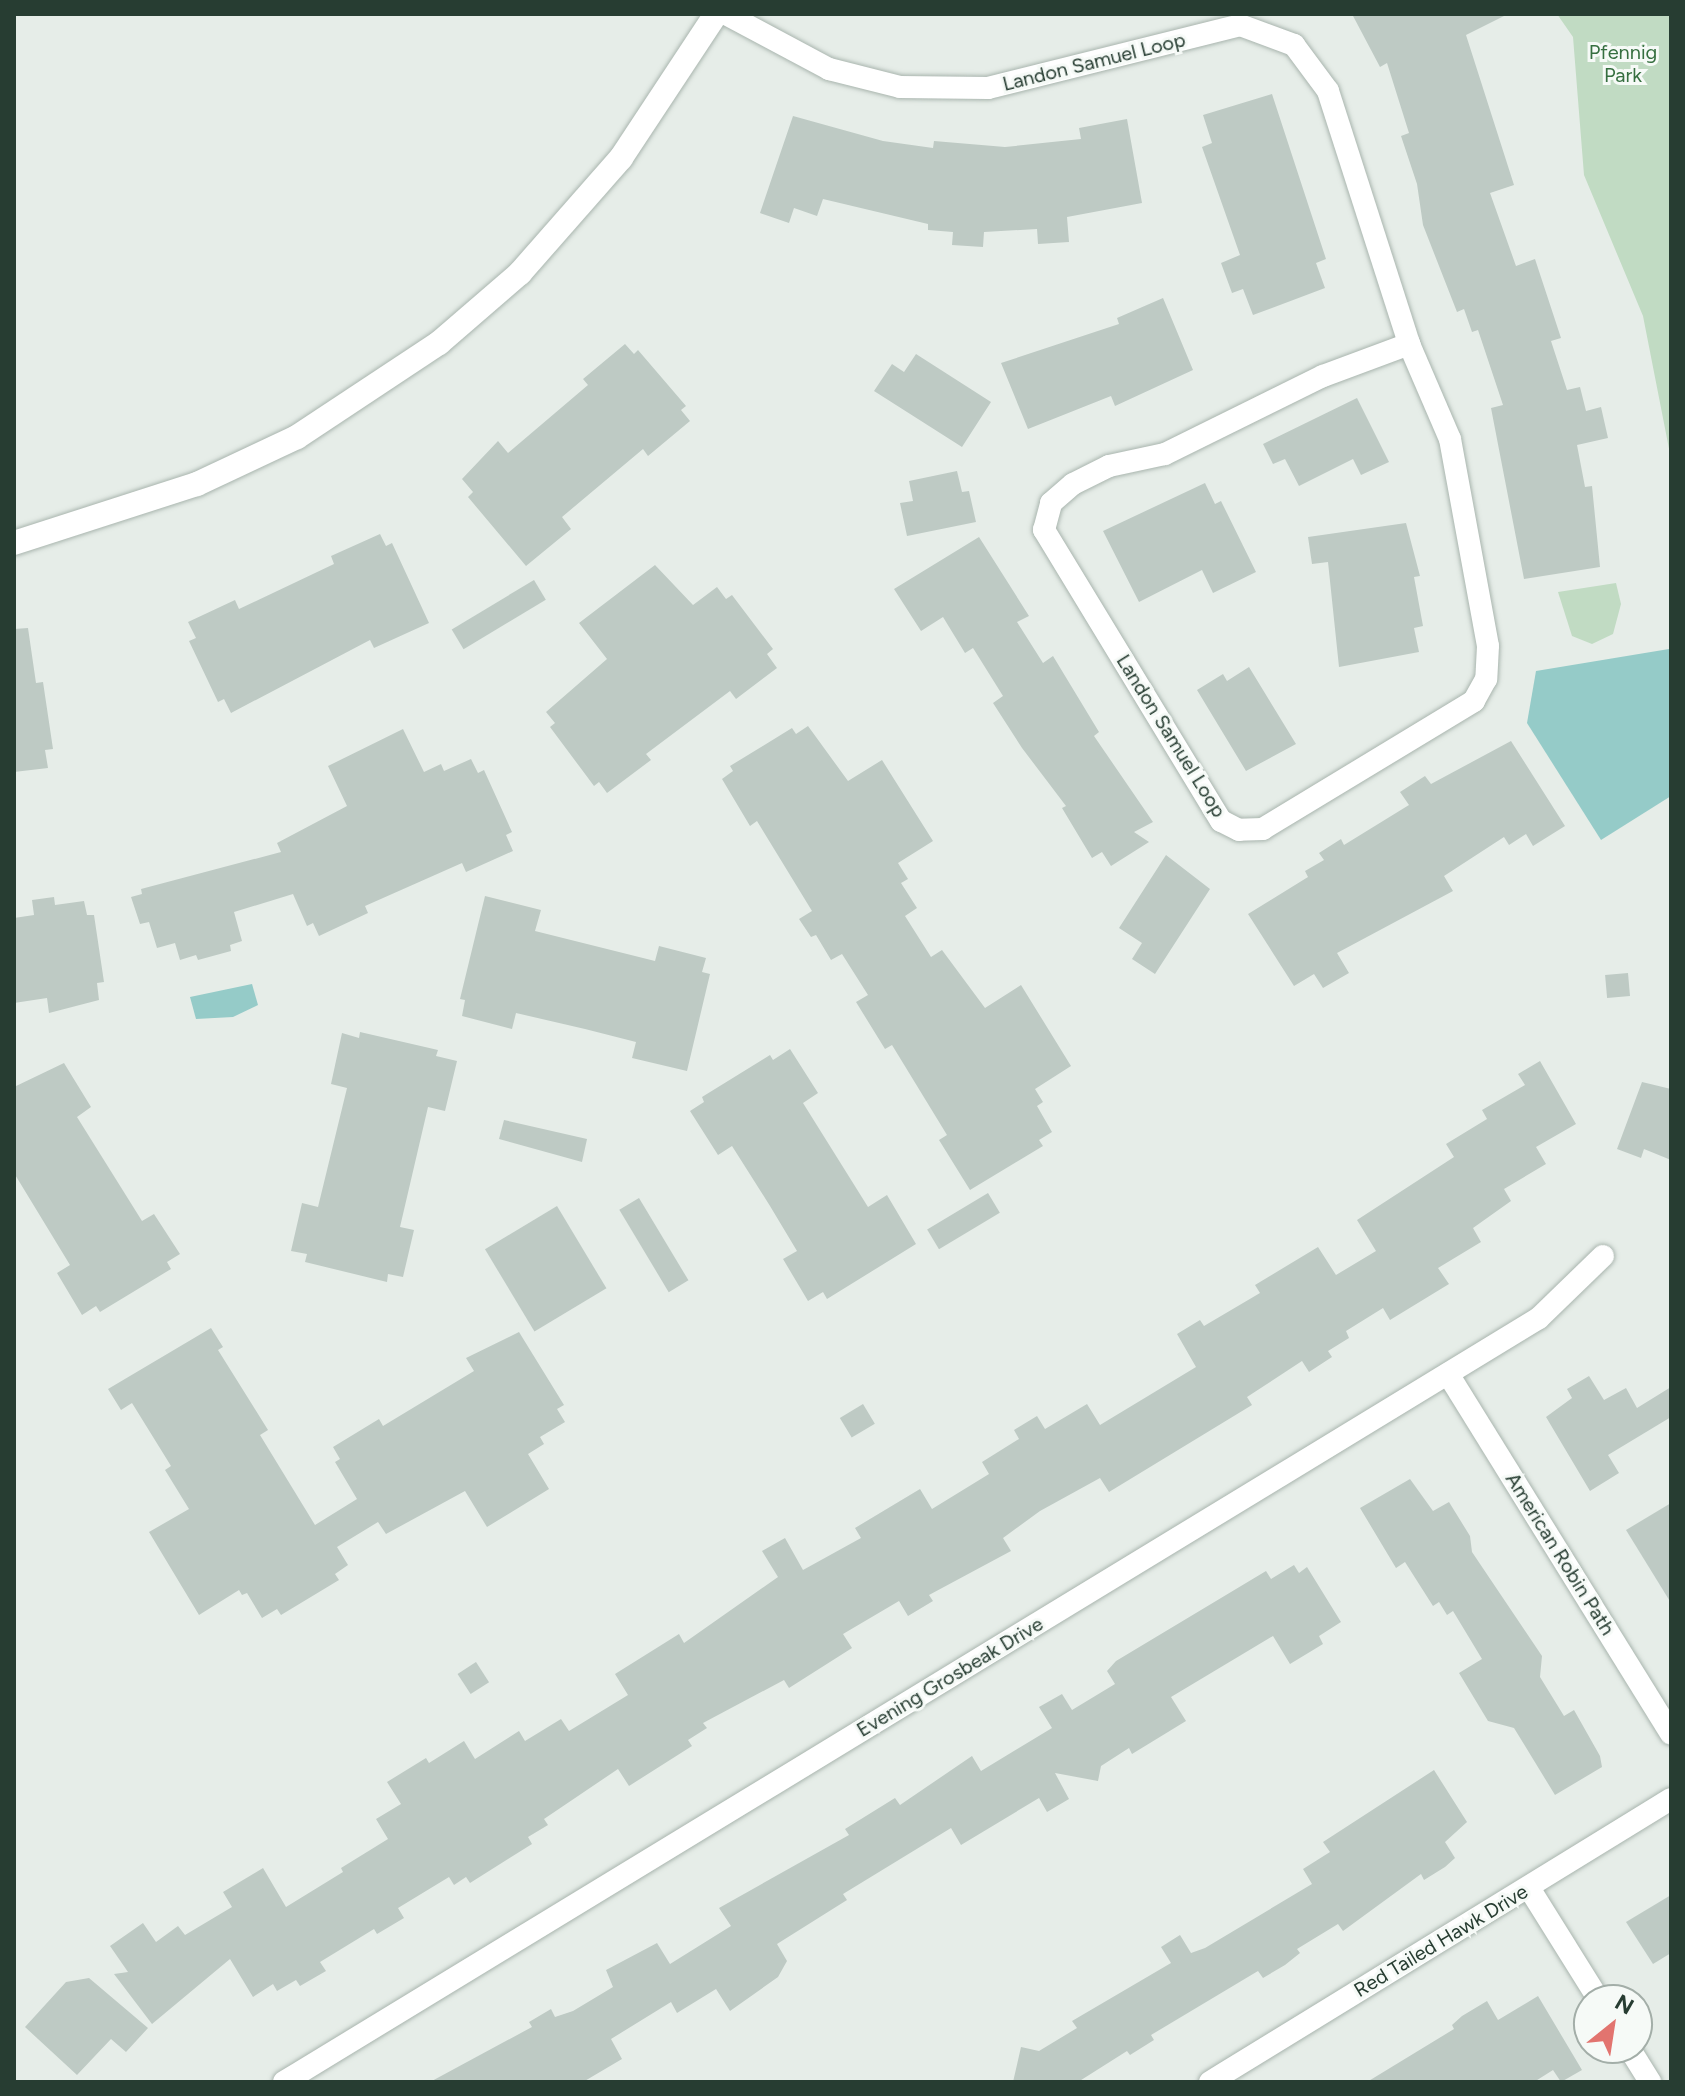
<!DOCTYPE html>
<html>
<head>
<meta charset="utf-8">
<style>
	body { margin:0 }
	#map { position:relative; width:1685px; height:2096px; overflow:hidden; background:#e6ede8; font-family:Figtree,sans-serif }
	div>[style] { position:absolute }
	.green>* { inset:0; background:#c1dbc3 }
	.water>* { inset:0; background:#95cbc8 }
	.building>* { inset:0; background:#becac4; transform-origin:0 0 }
	.roads { filter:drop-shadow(0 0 2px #a9b5ae) drop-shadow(0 0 2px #a9b5ae) }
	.minor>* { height:22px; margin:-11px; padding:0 11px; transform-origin:11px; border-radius:11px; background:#fff }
	.tertiary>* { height:24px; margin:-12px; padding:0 12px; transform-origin:12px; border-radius:12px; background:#fff }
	span { translate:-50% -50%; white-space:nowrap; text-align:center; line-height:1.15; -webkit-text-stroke:6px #f6faf7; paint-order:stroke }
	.park-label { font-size:20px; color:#366f40 }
	.street-label { font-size:20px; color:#273d32 }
	.frame { position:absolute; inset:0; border:16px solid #273d32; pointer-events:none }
	.north { position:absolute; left:1573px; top:1984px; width:80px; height:80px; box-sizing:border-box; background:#f6faf7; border:2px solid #a3aea8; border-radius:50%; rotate:30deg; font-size:22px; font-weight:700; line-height:32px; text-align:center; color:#273d32 }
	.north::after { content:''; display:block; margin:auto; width:28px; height:36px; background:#e2746f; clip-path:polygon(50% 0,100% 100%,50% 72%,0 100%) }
</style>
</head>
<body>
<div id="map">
	<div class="green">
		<div style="clip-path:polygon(1557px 14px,1671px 14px,1671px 459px,1643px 316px,1584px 175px,1573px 37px)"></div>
		<div style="clip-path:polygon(1616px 583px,1621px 604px,1613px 634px,1592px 644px,1572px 636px,1558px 592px)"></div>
	</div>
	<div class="water">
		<div style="clip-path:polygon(1669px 649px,1671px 796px,1601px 840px,1527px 723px,1536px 671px)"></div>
		<div style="clip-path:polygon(252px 984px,258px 1005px,233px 1017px,196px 1019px,190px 997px)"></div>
	</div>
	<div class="building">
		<div style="clip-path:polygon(1352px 14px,1508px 14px,1466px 35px,1514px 185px,1490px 193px,1516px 266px,1535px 259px,1561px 338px,1551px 341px,1567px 390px,1580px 387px,1586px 411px,1601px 407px,1608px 438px,1577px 445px,1585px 487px,1592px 486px,1600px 567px,1524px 579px,1491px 408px,1503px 405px,1478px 330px,1472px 332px,1464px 309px,1457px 312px,1423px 225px,1417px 184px,1401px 136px,1409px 133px,1387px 63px,1380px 67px)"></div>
		<div style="clip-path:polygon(1272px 94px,1326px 259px,1316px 263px,1325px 288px,1253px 315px,1243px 289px,1232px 293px,1221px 263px,1240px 255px,1202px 147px,1212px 143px,1203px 115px)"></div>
		<div style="clip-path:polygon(793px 116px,883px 141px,933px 148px,934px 141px,1005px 147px,1081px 139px,1079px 128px,1127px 119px,1142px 203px,1067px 217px,1069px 242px,1038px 244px,1037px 229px,984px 232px,983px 247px,952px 245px,953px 232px,928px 230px,928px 224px,823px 199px,817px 216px,794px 208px,789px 223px,760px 213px)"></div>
		<div style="clip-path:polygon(1163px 298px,1193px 370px,1115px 406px,1111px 396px,1028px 429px,1001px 363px,1119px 324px,1117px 318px)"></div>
		<div style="clip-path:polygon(625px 344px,634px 354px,638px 350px,686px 406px,681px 410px,690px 421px,648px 456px,643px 449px,562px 517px,571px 529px,526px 566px,468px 497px,473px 492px,462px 479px,498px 441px,508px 453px,588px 385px,583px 379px)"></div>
		<div style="clip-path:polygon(916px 354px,991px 402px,962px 447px,874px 391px,892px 364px,904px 372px)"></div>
		<div style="clip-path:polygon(1357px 398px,1389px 462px,1361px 475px,1353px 459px,1299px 486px,1285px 459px,1273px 464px,1263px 444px)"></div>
		<div style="clip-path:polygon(957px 471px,962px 492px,969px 491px,976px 522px,907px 536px,900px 503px,913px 501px,909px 481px)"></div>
		<div style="clip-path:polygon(1205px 483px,1215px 504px,1221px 501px,1256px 572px,1213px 593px,1202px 570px,1139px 602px,1103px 531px)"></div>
		<div style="clip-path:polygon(1406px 523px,1420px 576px,1414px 577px,1423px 626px,1414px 628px,1419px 652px,1339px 667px,1328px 562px,1312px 564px,1308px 537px)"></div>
		<div style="clip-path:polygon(380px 534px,386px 546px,392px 543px,429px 623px,374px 648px,370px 640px,231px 713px,224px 699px,218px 702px,189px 641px,196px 638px,188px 622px,235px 600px,239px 609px,334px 564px,331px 556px)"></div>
		<div style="clip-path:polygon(979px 537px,1029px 616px,1017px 622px,1043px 663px,1053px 656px,1099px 732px,1094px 736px,1153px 822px,1134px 832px,1149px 842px,1111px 866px,1102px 852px,1092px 858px,1062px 808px,1066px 806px,1022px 748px,993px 703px,1003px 696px,973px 648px,965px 653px,943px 617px,921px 631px,894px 589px)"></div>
		<div style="clip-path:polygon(655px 565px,693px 605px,717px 587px,726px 599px,732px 595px,773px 649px,767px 654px,777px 668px,736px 699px,730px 691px,646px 754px,651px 760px,607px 793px,599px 782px,594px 786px,550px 727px,555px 723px,546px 712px,607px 659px,579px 623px)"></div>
		<div style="left:534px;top:580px;width:23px;height:96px;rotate:59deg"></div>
		<div style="clip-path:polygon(28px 628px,36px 683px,43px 682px,53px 749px,45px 750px,48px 768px,14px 772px,14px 629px)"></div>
		<div style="clip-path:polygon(1249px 667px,1296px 744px,1246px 771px,1197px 690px,1223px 674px,1227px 681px)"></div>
		<div style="clip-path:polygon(808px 726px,848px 781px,882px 760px,933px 841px,898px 863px,908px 879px,901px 883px,917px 908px,905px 916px,931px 957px,942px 950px,985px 1008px,1021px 985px,1071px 1066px,1035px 1089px,1043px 1102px,1037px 1106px,1052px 1132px,1039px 1140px,1043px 1146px,970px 1190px,939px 1140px,947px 1135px,892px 1045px,885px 1049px,856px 1002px,868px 995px,842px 954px,831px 960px,816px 935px,811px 937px,799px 919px,812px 911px,757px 821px,750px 826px,722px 779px,733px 771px,730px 766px,792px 728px,796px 734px)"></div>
		<div style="clip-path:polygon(403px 729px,424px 772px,441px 764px,444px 771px,471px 759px,478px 773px,484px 770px,512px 832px,506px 835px,513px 851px,466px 872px,462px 863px,365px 906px,368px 913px,319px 936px,313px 923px,307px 926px,293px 894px,234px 912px,242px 941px,230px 945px,231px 951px,198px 960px,196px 955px,180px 960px,175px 943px,157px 948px,149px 922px,140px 924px,131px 897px,142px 894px,141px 889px,281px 852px,277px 843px,347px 806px,328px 766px)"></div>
		<div style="clip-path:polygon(1511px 741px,1565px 826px,1533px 846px,1526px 834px,1509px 845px,1504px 837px,1444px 876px,1453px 891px,1337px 953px,1349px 973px,1323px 988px,1314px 974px,1294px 986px,1248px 914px,1308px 877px,1305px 871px,1324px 860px,1319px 853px,1341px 839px,1344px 845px,1409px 805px,1400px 792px,1425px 776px,1431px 784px)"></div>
		<div style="clip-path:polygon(1166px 855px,1210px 889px,1155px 974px,1132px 959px,1142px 943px,1119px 928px)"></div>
		<div style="clip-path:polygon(485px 896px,541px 910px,535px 931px,655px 961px,659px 946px,706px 958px,702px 972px,710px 974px,687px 1071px,632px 1058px,636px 1042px,585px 1029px,516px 1013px,512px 1029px,462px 1016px,465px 1000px,460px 999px)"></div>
		<div style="clip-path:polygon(54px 897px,55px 905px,84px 901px,87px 915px,94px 915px,104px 982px,97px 983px,99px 1000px,49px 1013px,47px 998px,14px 1003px,14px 918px,34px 915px,32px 900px)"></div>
		<div style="left:1628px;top:973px;width:23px;height:23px;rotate:85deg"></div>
		<div style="clip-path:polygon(360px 1032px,438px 1050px,436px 1056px,457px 1061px,445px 1111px,428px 1107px,400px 1227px,414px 1230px,403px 1277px,388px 1274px,387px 1282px,305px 1262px,307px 1254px,291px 1251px,302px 1203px,318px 1207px,347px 1088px,331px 1084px,342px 1033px,359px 1038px)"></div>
		<div style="clip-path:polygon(790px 1049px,818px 1093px,803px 1103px,868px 1207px,887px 1195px,916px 1244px,827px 1299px,823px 1292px,808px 1301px,783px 1259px,797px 1251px,770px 1206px,732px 1146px,718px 1155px,690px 1111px,704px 1102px,702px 1097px,770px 1055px,773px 1060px)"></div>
		<div style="clip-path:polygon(1540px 1061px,1576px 1124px,1536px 1147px,1546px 1164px,1504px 1189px,1511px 1201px,1473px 1228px,1481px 1242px,1438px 1268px,1449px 1284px,1390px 1320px,1383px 1308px,1346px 1331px,1349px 1338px,1328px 1351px,1332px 1357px,1309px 1372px,1302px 1361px,1247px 1397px,1252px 1405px,1109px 1492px,1100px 1478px,1040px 1511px,1003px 1538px,1011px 1551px,929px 1595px,933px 1601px,908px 1616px,899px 1601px,843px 1634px,852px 1648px,789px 1688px,784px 1680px,703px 1723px,707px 1728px,688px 1740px,692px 1746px,629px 1786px,618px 1769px,544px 1819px,548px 1825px,528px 1837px,532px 1844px,470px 1883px,466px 1877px,454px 1885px,449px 1877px,398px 1908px,404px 1918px,377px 1934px,374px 1929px,320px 1962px,326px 1971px,300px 1986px,296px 1980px,277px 1991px,273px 1984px,253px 1997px,230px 1959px,152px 2024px,114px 1974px,128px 1972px,110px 1946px,143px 1923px,156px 1942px,178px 1926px,185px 1935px,232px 1907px,223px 1892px,263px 1868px,286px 1907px,343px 1872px,341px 1868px,388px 1839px,376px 1819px,401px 1804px,387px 1782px,426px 1758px,429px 1763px,464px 1741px,475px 1759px,519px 1731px,525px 1741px,561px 1719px,569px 1731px,628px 1695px,615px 1674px,679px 1634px,684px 1643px,778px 1577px,762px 1551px,785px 1538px,803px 1570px,861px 1538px,855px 1528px,920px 1489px,932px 1509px,989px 1474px,982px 1462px,1019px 1439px,1014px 1430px,1037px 1416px,1045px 1429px,1087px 1404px,1100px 1425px,1196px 1367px,1177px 1334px,1200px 1320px,1204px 1326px,1260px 1293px,1255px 1285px,1318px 1247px,1336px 1275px,1376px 1251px,1357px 1220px,1454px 1157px,1446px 1144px,1487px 1119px,1482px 1110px,1525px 1085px,1518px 1074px)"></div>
		<div style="clip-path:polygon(64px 1063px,91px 1107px,77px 1117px,142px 1221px,154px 1214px,180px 1254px,167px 1262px,171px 1269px,100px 1312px,96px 1306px,82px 1315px,57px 1273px,70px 1265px,14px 1173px,14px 1087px)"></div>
		<div style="clip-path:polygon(1642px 1082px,1671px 1089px,1671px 1160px,1644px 1149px,1641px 1158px,1617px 1149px)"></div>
		<div style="clip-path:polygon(504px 1120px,587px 1139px,582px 1162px,499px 1139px)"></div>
		<div style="left:988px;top:1193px;width:23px;height:71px;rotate:59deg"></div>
		<div style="left:639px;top:1198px;width:96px;height:23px;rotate:59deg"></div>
		<div style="left:557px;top:1206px;width:96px;height:84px;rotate:59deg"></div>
		<div style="clip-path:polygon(211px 1328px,223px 1347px,218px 1350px,268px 1430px,260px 1435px,315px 1525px,357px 1499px,335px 1462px,340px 1459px,333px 1447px,379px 1419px,383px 1426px,474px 1371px,466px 1358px,519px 1332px,564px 1405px,557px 1409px,565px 1422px,540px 1437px,544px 1444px,528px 1454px,549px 1489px,487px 1527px,465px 1491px,386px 1534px,378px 1522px,337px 1547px,348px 1565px,335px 1574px,339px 1580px,281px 1615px,277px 1609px,262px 1618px,247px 1593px,242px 1595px,239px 1590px,199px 1615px,149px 1532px,189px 1509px,165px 1470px,171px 1466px,132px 1403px,121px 1410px,108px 1389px)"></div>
		<div style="clip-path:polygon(1589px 1376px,1604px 1400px,1626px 1388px,1637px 1408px,1671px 1387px,1671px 1417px,1608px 1455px,1619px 1473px,1590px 1491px,1546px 1417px,1572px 1398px,1567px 1389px)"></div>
		<div style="left:863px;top:1404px;width:23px;height:27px;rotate:59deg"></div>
		<div style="clip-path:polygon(1410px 1479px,1433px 1511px,1449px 1502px,1470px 1536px,1472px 1552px,1542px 1656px,1540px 1677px,1564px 1716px,1574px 1710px,1600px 1756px,1602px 1767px,1555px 1795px,1514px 1728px,1488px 1721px,1459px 1673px,1482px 1659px,1453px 1611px,1447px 1615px,1439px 1602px,1433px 1606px,1405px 1562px,1396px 1568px,1360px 1508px)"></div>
		<div style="clip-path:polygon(1671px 1503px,1671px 1603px,1626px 1530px)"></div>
		<div style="clip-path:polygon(1294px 1565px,1299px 1573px,1307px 1567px,1341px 1622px,1319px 1636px,1323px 1644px,1290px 1664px,1273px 1636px,1171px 1697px,1186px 1721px,1132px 1754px,1129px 1748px,1101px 1766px,1098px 1781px,1055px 1773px,1069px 1799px,1047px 1812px,1039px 1798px,961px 1845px,951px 1828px,843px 1894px,847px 1900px,777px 1944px,787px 1961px,778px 1977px,730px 2011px,716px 1989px,677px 2013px,671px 2002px,611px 2039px,622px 2059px,583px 2082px,430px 2082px,532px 2027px,529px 2022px,551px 2009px,555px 2017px,573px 2011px,613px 1987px,606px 1970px,657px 1943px,670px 1964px,731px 1926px,719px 1908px,849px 1835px,845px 1829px,895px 1798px,900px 1805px,972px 1756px,981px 1771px,1052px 1728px,1039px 1707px,1062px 1694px,1072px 1710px,1115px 1684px,1107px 1671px,1116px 1661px,1266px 1571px,1271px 1579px)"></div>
		<div style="left:476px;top:1662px;width:24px;height:22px;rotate:57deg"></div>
		<div style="clip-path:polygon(1434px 1770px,1467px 1822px,1445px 1842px,1455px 1858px,1445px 1867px,1424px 1880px,1421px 1874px,1343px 1931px,1338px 1924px,1297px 1949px,1300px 1953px,1285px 1965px,1263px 1978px,1258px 1971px,1151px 2035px,1154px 2040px,1130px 2055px,1127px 2051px,1078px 2082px,1013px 2082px,1021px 2047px,1039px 2051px,1077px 2028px,1072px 2021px,1171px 1963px,1161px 1947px,1180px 1935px,1191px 1953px,1205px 1948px,1312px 1884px,1303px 1869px,1330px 1852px,1323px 1842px)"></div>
		<div style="clip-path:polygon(1671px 1895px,1671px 1953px,1653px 1964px,1626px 1922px)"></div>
		<div style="clip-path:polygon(89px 1978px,148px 2028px,126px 2052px,111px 2039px,77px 2075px,25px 2027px,66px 1982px)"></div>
		<div style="clip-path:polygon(1538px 1996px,1582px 2070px,1561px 2082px,1553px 2070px,1534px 2082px,1367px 2082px,1454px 2029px,1452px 2025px,1462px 2016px,1487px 2001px,1498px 2020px)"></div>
	</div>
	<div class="roads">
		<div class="minor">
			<div style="left:726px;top:14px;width:117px;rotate:28.1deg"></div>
			<div style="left:829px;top:69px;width:73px;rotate:14.2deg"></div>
			<div style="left:900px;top:87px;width:88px;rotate:0.7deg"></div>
			<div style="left:988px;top:88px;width:260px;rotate:-14deg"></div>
			<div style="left:1240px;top:25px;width:58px;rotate:20.3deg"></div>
			<div style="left:1294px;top:45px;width:57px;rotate:53.5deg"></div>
			<div style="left:1328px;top:91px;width:266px;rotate:72.2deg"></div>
			<div style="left:1409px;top:344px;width:103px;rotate:66.7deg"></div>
			<div style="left:1450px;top:439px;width:210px;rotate:79.6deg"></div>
			<div style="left:1488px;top:646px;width:33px;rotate:93deg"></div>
			<div style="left:1486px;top:679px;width:25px;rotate:119deg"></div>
			<div style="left:1474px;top:701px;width:247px;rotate:148.8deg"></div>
			<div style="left:1263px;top:829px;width:24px;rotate:178deg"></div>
			<div style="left:1239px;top:830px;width:20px;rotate:-153deg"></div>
			<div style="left:1221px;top:821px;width:341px;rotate:-121.3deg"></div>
			<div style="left:1044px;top:530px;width:28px;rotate:-75deg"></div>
			<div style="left:1051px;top:503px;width:29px;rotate:-41deg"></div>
			<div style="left:1073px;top:484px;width:40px;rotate:-26.6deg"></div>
			<div style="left:1109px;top:466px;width:57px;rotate:-12.1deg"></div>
			<div style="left:1165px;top:454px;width:176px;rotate:-26.3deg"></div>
			<div style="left:1323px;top:376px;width:92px;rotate:-20.4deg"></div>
			<div style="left:1448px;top:1374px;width:423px;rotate:58.2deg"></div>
			<div style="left:1529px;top:1888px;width:132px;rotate:58deg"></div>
			<div style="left:1629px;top:2048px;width:40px;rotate:58deg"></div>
			<div style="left:284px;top:2082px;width:1469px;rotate:-31.33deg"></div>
			<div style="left:1539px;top:1318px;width:89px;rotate:-44.1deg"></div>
			<div style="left:1210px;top:2082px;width:541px;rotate:-31.55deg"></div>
		</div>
		<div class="tertiary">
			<div style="left:14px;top:543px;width:192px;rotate:-17.9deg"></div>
			<div style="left:197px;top:484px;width:110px;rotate:-25.2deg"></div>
			<div style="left:297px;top:437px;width:170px;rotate:-33.5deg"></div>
			<div style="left:439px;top:343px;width:107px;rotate:-40.8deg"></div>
			<div style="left:520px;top:273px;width:153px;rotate:-48.7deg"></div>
			<div style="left:621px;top:158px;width:173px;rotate:-56.6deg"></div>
		</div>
	</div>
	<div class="park-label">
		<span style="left:1623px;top:64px">Pfennig<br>Park</span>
	</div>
	<div class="street-label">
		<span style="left:1094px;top:62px;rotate:-14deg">Landon Samuel Loop</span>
		<span style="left:1171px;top:736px;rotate:58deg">Landon Samuel Loop</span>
		<span style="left:1560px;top:1554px;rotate:58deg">American Robin Path</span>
		<span style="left:950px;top:1677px;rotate:-31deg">Evening Grosbeak Drive</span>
		<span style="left:1441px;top:1941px;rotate:-31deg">Red Tailed Hawk Drive</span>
	</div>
	<div class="frame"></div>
	<div class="north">N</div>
</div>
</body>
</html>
